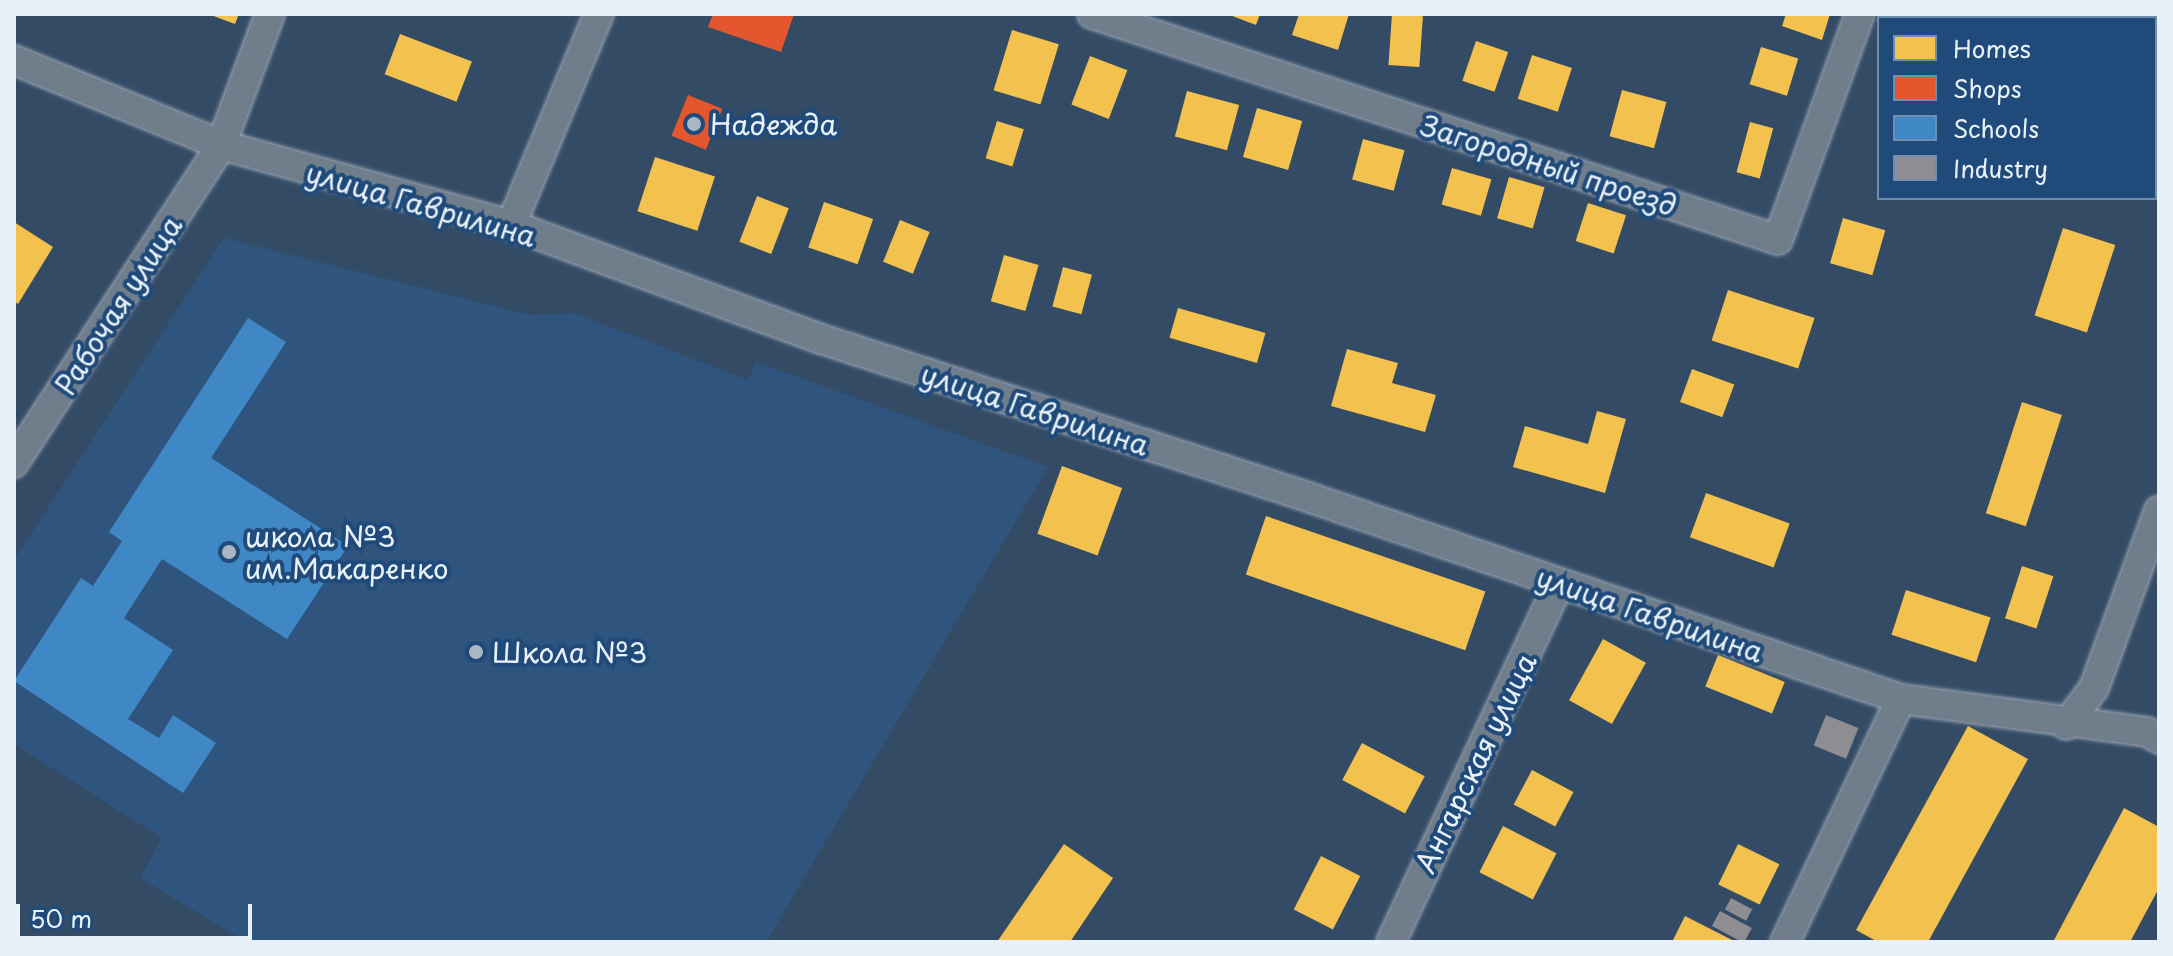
<!DOCTYPE html>
<html>
<head>
<meta charset="utf-8">
<style>
	body { margin:0 }
	#map { position:relative; width:2173px; height:956px; overflow:hidden; background:#344b65; font-family:"Playpen Sans",sans-serif }
	div>[style] { position:absolute }
	.built>* { inset:0; background:#2f557f }
	.homes>* { inset:0; background:#f2c14e; transform-origin:0 0 }
	.shops>* { inset:0; background:#e4572e; transform-origin:0 0 }
	.schools>* { inset:0; background:#3f88c5 }
	.industry>* { inset:0; background:#8d8d92; transform-origin:0 0 }
	.roads { filter:drop-shadow(0 0 2px #9aa6b3) drop-shadow(0 0 2px #9aa6b3) }
	.minor>* { height:28px; margin:-14px; padding:0 14px; transform-origin:14px; border-radius:14px; background:#707e8c }
	.dots>* { width:22px; height:22px; translate:-50% -50%; box-sizing:border-box; border:4px solid #1f4a7a; border-radius:50% }
	span { translate:-50% -50%; white-space:nowrap; text-align:center; line-height:1.15; -webkit-text-stroke:8px #1f4a7a; paint-order:stroke }
	.poi-label { font-size:28px; color:#e8f1f8 }
	.left { translate:0 -50%; text-align:left }
	.street-label { font-size:28px; color:#e8f1f8 }
	.frame { position:absolute; inset:0; border:16px solid #e8f1f8; pointer-events:none }
	.legend { position:absolute; left:1877px; top:16px; width:280px; height:184px; box-sizing:border-box; background:#1f4a7a; border:2px solid #6f8dac; margin:0; padding:10px 14px; list-style:none; font-size:24px; color:#e8f1f8 }
	.legend li { display:flex; align-items:center; gap:16px; height:40px }
	.legend b { width:40px; border:2px solid #6f8dac }
	.scale { position:absolute; left:16px; top:904px; width:236px; height:36px; box-sizing:border-box; border:4px solid #e8f1f8; border-top:0; padding-left:10px; font-size:24px; line-height:28px; white-space:nowrap; color:#e8f1f8; -webkit-text-stroke:6px #1f4a7a; paint-order:stroke }
</style>
</head>
<body>
<div id="map">
	<div class="built">
		<div style="clip-path:polygon(224px 238px,531px 315px,574px 313px,748px 380px,756px 362px,1048px 467px,766px 942px,247px 942px,140px 878px,162px 838px,14px 744px,14px 560px)"></div>
	</div>
	<div class="homes">
		<div style="clip-path:polygon(208px 14px,239px 14px,235px 24px)"></div>
		<div style="clip-path:polygon(1227px 14px,1260px 14px,1256px 25px)"></div>
		<div style="clip-path:polygon(1299px 14px,1349px 14px,1338px 50px,1292px 35px)"></div>
		<div style="left:1392px;top:14px;width:31px;height:51px;rotate:4deg"></div>
		<div style="clip-path:polygon(1786px 14px,1830px 14px,1822px 40px,1782px 26px)"></div>
		<div style="left:1012px;top:30px;width:49px;height:63px;rotate:17deg"></div>
		<div style="left:400px;top:34px;width:77px;height:43px;rotate:21deg"></div>
		<div style="left:1476px;top:41px;width:34px;height:42px;rotate:19deg"></div>
		<div style="clip-path:polygon(2155px 43px,2159px 44px,2156px 109px,2155px 109px)"></div>
		<div style="left:1761px;top:47px;width:39px;height:39px;rotate:17deg"></div>
		<div style="left:1532px;top:55px;width:42px;height:46px;rotate:18deg"></div>
		<div style="left:1090px;top:56px;width:40px;height:52px;rotate:21deg"></div>
		<div style="left:1622px;top:90px;width:46px;height:48px;rotate:15deg"></div>
		<div style="left:1187px;top:91px;width:54px;height:47px;rotate:15deg"></div>
		<div style="left:1257px;top:108px;width:47px;height:51px;rotate:16deg"></div>
		<div style="left:997px;top:121px;width:28px;height:39px;rotate:17deg"></div>
		<div style="left:1750px;top:122px;width:24px;height:52px;rotate:15deg"></div>
		<div style="left:1363px;top:139px;width:43px;height:42px;rotate:15deg"></div>
		<div style="left:655px;top:157px;width:63px;height:57px;rotate:18deg"></div>
		<div style="left:1452px;top:168px;width:41px;height:38px;rotate:16deg"></div>
		<div style="left:1509px;top:177px;width:37px;height:43px;rotate:16deg"></div>
		<div style="left:757px;top:196px;width:34px;height:49px;rotate:21deg"></div>
		<div style="left:824px;top:202px;width:52px;height:48px;rotate:19deg"></div>
		<div style="left:1588px;top:203px;width:40px;height:40px;rotate:18deg"></div>
		<div style="left:1843px;top:218px;width:44px;height:47px;rotate:16deg"></div>
		<div style="left:900px;top:220px;width:32px;height:45px;rotate:22deg"></div>
		<div style="clip-path:polygon(14px 222px,53px 247px,18px 304px,14px 301px)"></div>
		<div style="left:2063px;top:228px;width:55px;height:92px;rotate:18deg"></div>
		<div style="left:1004px;top:255px;width:36px;height:48px;rotate:16deg"></div>
		<div style="left:1063px;top:267px;width:30px;height:41px;rotate:15deg"></div>
		<div style="left:1728px;top:290px;width:91px;height:53px;rotate:18deg"></div>
		<div style="left:1178px;top:308px;width:91px;height:31px;rotate:16deg"></div>
		<div style="clip-path:polygon(1347px 349px,1398px 363px,1392px 383px,1436px 395px,1425px 432px,1331px 406px)"></div>
		<div style="left:1692px;top:369px;width:45px;height:35px;rotate:20deg"></div>
		<div style="left:2022px;top:402px;width:42px;height:117px;rotate:18deg"></div>
		<div style="clip-path:polygon(1597px 411px,1626px 419px,1605px 493px,1513px 467px,1525px 426px,1588px 444px)"></div>
		<div style="left:1062px;top:466px;width:64px;height:72px;rotate:20deg"></div>
		<div style="left:1706px;top:493px;width:89px;height:47px;rotate:20deg"></div>
		<div style="left:1266px;top:516px;width:232px;height:62px;rotate:19deg"></div>
		<div style="left:2022px;top:566px;width:33px;height:55px;rotate:18deg"></div>
		<div style="left:1906px;top:590px;width:89px;height:47px;rotate:18deg"></div>
		<div style="left:1603px;top:639px;width:49px;height:70px;rotate:29deg"></div>
		<div style="left:1718px;top:655px;width:72px;height:34px;rotate:22deg"></div>
		<div style="clip-path:polygon(1968px 726px,2028px 759px,1928px 942px,1878px 942px,1856px 930px)"></div>
		<div style="left:1362px;top:743px;width:71px;height:42px;rotate:28deg"></div>
		<div style="left:1532px;top:770px;width:47px;height:39px;rotate:28deg"></div>
		<div style="clip-path:polygon(2124px 808px,2159px 827px,2159px 888px,2130px 942px,2053px 942px)"></div>
		<div style="left:1503px;top:826px;width:60px;height:52px;rotate:27deg"></div>
		<div style="clip-path:polygon(1064px 844px,1113px 878px,1070px 942px,997px 942px)"></div>
		<div style="left:1738px;top:844px;width:46px;height:45px;rotate:26deg"></div>
		<div style="left:1321px;top:856px;width:44px;height:60px;rotate:27deg"></div>
		<div style="clip-path:polygon(1685px 916px,1736px 942px,1672px 942px)"></div>
	</div>
	<div class="shops">
		<div style="clip-path:polygon(713px 14px,794px 14px,781px 52px,708px 27px)"></div>
		<div style="left:688px;top:95px;width:37px;height:44px;rotate:22deg"></div>
	</div>
	<div class="schools">
		<div style="clip-path:polygon(248px 318px,286px 342px,211px 458px,348px 546px,287px 639px,162px 559px,124px 618px,173px 650px,128px 719px,159px 738px,173px 715px,216px 743px,183px 793px,14px 681px,81px 578px,93px 586px,122px 541px,109px 532px)"></div>
	</div>
	<div class="industry">
		<div style="left:1826px;top:715px;width:35px;height:33px;rotate:22deg"></div>
		<div style="left:1731px;top:898px;width:24px;height:13px;rotate:28deg"></div>
		<div style="left:1720px;top:911px;width:36px;height:17px;rotate:28deg"></div>
	</div>
	<div class="roads">
		<div class="minor">
			<div style="left:1092px;top:14px;width:722px;rotate:18.23deg"></div>
			<div style="left:1778px;top:240px;width:240px;rotate:-70.1deg"></div>
			<div style="left:14px;top:60px;width:224px;rotate:22.3deg"></div>
			<div style="left:221px;top:145px;width:301px;rotate:15.4deg"></div>
			<div style="left:511px;top:225px;width:327px;rotate:20.2deg"></div>
			<div style="left:818px;top:338px;width:512px;rotate:17.97deg"></div>
			<div style="left:1305px;top:496px;width:630px;rotate:18.81deg"></div>
			<div style="left:1901px;top:699px;width:248px;rotate:7.6deg"></div>
			<div style="left:2147px;top:732px;width:14px;rotate:30deg"></div>
			<div style="left:511px;top:225px;width:229px;rotate:-67.4deg"></div>
			<div style="left:14px;top:463px;width:379px;rotate:-56.9deg"></div>
			<div style="left:221px;top:145px;width:140px;rotate:-69.5deg"></div>
			<div style="left:2066px;top:725px;width:46px;rotate:-52.9deg"></div>
			<div style="left:2094px;top:688px;width:189px;rotate:-69.9deg"></div>
			<div style="left:1391px;top:942px;width:396px;rotate:-64.9deg"></div>
			<div style="left:1785px;top:942px;width:269px;rotate:-64.5deg"></div>
		</div>
	</div>
	<div class="dots">
		<div style="left:694px;top:124px;background:#a9b7c5"></div>
		<div style="left:229px;top:552px;background:#a9b7c5"></div>
		<div style="left:476px;top:652px;background:#a9b7c5"></div>
	</div>
	<div class="poi-label">
		<span class="left" style="left:710px;top:124px">Надежда</span>
		<span class="left" style="left:245px;top:552px">школа №3<br>им.Макаренко</span>
		<span class="left" style="left:492px;top:652px">Школа №3</span>
	</div>
	<div class="street-label">
		<span style="left:1549px;top:165px;rotate:18deg">Загородный проезд</span>
		<span style="left:421px;top:204px;rotate:16deg">улица Гаврилина</span>
		<span style="left:118px;top:305px;rotate:-57deg">Рабочая улица</span>
		<span style="left:1035px;top:409px;rotate:18deg">улица Гаврилина</span>
		<span style="left:1650px;top:614px;rotate:19deg">улица Гаврилина</span>
		<span style="left:1475px;top:763px;rotate:-64deg">Ангарская улица</span>
	</div>
	<div class="frame"></div>
	<ul class="legend">
	<li><b style="height:22px;background:#f2c14e"></b>Homes</li>
	<li><b style="height:22px;background:#e4572e"></b>Shops</li>
	<li><b style="height:22px;background:#3f88c5"></b>Schools</li>
	<li><b style="height:22px;background:#8d8d92"></b>Industry</li>
	</ul>
	<div class="scale">50 m</div>
</div>
</body>
</html>
